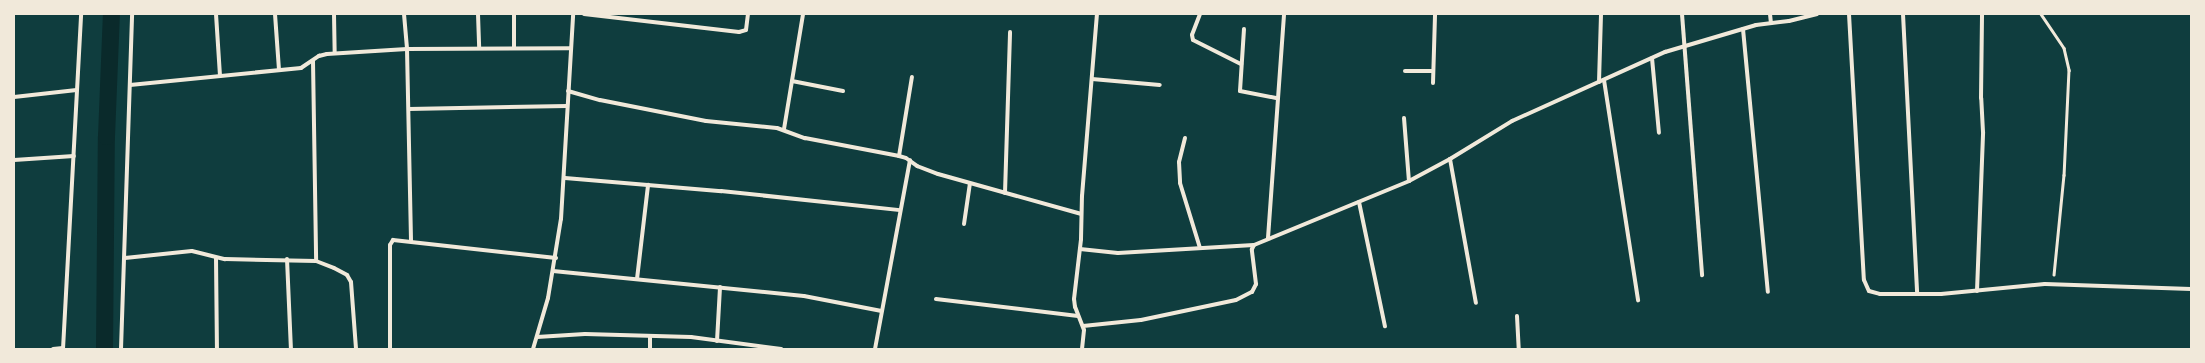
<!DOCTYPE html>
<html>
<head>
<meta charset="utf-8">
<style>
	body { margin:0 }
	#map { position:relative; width:2205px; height:363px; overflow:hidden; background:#0f3d3e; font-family:"Space Grotesk",sans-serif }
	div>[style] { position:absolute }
	.canal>* { height:17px; margin:-8.5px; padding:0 8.5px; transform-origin:8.5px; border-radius:8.5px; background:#0a2a2b }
	.path>* { height:2.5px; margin:-1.25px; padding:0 1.25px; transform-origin:1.25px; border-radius:1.25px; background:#f1e9da }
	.minor>* { height:4px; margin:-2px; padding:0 2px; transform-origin:2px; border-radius:2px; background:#f1e9da }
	span { translate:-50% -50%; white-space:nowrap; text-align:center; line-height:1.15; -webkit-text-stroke:3px #f1e9da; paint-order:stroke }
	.frame { position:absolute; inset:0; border:15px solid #f1e9da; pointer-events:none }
</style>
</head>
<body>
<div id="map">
	<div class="canal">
		<div style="left:104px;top:349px;width:213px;rotate:-89.5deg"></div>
		<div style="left:106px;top:136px;width:122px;rotate:-87.7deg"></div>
	</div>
	<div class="path">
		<div style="left:2041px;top:14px;width:41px;rotate:55.9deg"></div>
		<div style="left:2064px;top:48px;width:23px;rotate:77deg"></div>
		<div style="left:2069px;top:70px;width:105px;rotate:92.7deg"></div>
		<div style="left:2064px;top:175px;width:100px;rotate:95.7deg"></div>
	</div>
	<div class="minor">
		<div style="left:216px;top:14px;width:62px;rotate:86.3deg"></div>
		<div style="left:275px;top:14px;width:56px;rotate:85.9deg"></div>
		<div style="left:334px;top:14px;width:39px;rotate:89deg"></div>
		<div style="left:404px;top:14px;width:35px;rotate:85deg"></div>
		<div style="left:407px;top:49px;width:192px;rotate:88.8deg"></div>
		<div style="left:478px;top:14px;width:34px;rotate:88deg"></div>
		<div style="left:514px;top:14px;width:34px;rotate:90deg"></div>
		<div style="left:584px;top:14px;width:156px;rotate:6.6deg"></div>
		<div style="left:739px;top:32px;width:7px;rotate:-16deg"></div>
		<div style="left:746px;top:30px;width:16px;rotate:-83deg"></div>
		<div style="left:1200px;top:14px;width:22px;rotate:111deg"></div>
		<div style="left:1192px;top:35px;width:5px;rotate:79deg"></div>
		<div style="left:1193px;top:40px;width:54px;rotate:26.6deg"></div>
		<div style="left:1682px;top:14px;width:262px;rotate:85.6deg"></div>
		<div style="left:1770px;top:14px;width:9px;rotate:84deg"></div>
		<div style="left:1849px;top:14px;width:266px;rotate:86.8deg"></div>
		<div style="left:1864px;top:280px;width:12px;rotate:66deg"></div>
		<div style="left:1869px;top:291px;width:11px;rotate:15deg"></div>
		<div style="left:1880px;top:294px;width:61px"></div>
		<div style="left:1941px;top:294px;width:104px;rotate:-5.5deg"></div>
		<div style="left:2045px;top:284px;width:146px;rotate:2deg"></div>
		<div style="left:1903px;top:14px;width:280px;rotate:87.1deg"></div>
		<div style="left:1244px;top:29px;width:62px;rotate:93.7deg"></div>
		<div style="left:1240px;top:91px;width:38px;rotate:11deg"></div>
		<div style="left:1743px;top:29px;width:264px;rotate:84.6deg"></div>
		<div style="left:1652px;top:58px;width:75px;rotate:84.7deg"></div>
		<div style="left:313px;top:61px;width:200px;rotate:89.1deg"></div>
		<div style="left:1405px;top:71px;width:28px"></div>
		<div style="left:1092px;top:79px;width:68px;rotate:5deg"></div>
		<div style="left:1604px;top:80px;width:223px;rotate:81.2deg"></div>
		<div style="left:792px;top:81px;width:52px;rotate:11.1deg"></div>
		<div style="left:1599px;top:82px;width:68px;rotate:-88.3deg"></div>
		<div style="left:1433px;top:83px;width:69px;rotate:-88.3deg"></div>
		<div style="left:130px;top:85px;width:172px;rotate:-5.7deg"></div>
		<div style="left:301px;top:68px;width:22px;rotate:-34deg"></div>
		<div style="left:319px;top:56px;width:8px;rotate:-14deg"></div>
		<div style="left:327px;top:54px;width:80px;rotate:-3.6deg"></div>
		<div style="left:407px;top:49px;width:164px;rotate:-0.3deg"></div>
		<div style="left:568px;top:91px;width:33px;rotate:16deg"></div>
		<div style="left:600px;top:100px;width:108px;rotate:11.2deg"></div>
		<div style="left:706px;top:121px;width:71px;rotate:5.6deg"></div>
		<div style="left:777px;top:128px;width:30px;rotate:20deg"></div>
		<div style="left:805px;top:138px;width:96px;rotate:10.8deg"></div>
		<div style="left:899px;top:156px;width:7px;rotate:16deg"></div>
		<div style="left:906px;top:158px;width:14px;rotate:36deg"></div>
		<div style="left:917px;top:166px;width:22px;rotate:21deg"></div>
		<div style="left:938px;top:174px;width:148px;rotate:15.6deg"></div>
		<div style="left:14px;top:97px;width:63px;rotate:-6.3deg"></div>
		<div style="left:409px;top:109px;width:158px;rotate:-1.1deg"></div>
		<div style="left:1404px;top:118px;width:63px;rotate:85.5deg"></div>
		<div style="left:784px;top:129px;width:117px;rotate:-80.6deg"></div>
		<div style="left:1185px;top:138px;width:25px;rotate:104deg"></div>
		<div style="left:1179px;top:162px;width:21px;rotate:87deg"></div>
		<div style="left:1180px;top:183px;width:68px;rotate:72.9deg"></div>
		<div style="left:899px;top:156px;width:80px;rotate:-80.7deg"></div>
		<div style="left:1450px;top:159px;width:146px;rotate:79.8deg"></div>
		<div style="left:14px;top:160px;width:60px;rotate:-3.8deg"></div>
		<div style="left:565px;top:178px;width:157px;rotate:4.8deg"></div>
		<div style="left:721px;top:191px;width:180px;rotate:6.1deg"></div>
		<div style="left:1005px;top:193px;width:161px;rotate:-88.2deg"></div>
		<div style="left:1359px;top:202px;width:127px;rotate:78.2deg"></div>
		<div style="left:964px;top:224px;width:41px;rotate:-81.7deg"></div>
		<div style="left:1268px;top:238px;width:224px;rotate:-85.9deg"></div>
		<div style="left:1080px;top:249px;width:38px;rotate:6deg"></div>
		<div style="left:1118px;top:253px;width:136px;rotate:-3.4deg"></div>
		<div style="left:1254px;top:245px;width:168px;rotate:-22.4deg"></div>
		<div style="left:1409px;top:181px;width:47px;rotate:-28.2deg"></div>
		<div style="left:1450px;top:159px;width:73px;rotate:-31.5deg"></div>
		<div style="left:1512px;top:121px;width:168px;rotate:-24.3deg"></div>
		<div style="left:1665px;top:52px;width:95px;rotate:-16.5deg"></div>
		<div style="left:1756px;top:25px;width:33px;rotate:-7deg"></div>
		<div style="left:1789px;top:21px;width:29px;rotate:-14deg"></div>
		<div style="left:125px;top:258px;width:67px;rotate:-6deg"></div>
		<div style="left:192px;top:251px;width:34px;rotate:14deg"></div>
		<div style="left:225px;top:259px;width:91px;rotate:1.3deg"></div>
		<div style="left:316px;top:261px;width:19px;rotate:21deg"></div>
		<div style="left:334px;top:268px;width:15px;rotate:28deg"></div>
		<div style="left:347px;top:275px;width:8px;rotate:60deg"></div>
		<div style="left:351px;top:282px;width:67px;rotate:85.7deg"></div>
		<div style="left:216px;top:258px;width:91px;rotate:89.4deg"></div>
		<div style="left:287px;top:259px;width:90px;rotate:87.5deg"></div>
		<div style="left:553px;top:271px;width:252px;rotate:5.7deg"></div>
		<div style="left:804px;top:296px;width:79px;rotate:10.9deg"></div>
		<div style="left:637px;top:279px;width:95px;rotate:-83.3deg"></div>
		<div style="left:1977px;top:291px;width:159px;rotate:-87.8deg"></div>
		<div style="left:1983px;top:132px;width:34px;rotate:-93deg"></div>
		<div style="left:1981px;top:98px;width:84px;rotate:-89.3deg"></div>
		<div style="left:936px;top:299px;width:143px;rotate:6.8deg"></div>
		<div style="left:1517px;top:316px;width:33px;rotate:87deg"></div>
		<div style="left:1083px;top:326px;width:58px;rotate:-5.9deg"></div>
		<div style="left:1141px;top:320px;width:97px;rotate:-11.9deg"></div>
		<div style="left:1236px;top:300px;width:18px;rotate:-27deg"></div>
		<div style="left:1252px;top:292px;width:9px;rotate:-63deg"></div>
		<div style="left:1256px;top:284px;width:35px;rotate:-97deg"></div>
		<div style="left:1252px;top:249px;width:4px;rotate:-63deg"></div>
		<div style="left:650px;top:336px;width:13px;rotate:90deg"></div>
		<div style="left:537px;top:337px;width:48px;rotate:-3.6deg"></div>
		<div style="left:585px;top:334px;width:106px;rotate:1.6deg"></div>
		<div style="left:691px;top:337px;width:91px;rotate:7.6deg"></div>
		<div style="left:717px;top:341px;width:54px;rotate:-86.8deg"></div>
		<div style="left:53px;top:349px;width:10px;rotate:-6deg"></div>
		<div style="left:63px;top:349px;width:335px;rotate:-86.9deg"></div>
		<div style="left:121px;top:349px;width:335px;rotate:-88.1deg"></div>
		<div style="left:390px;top:349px;width:104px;rotate:-90deg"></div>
		<div style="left:390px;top:245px;width:6px;rotate:-59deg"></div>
		<div style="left:393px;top:240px;width:164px;rotate:6.3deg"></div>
		<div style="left:533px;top:349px;width:53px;rotate:-73.6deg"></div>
		<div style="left:548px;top:298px;width:80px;rotate:-80.7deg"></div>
		<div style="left:561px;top:219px;width:205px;rotate:-86.6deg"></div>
		<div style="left:875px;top:349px;width:192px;rotate:-79.5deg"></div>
		<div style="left:1082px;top:349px;width:19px;rotate:-84deg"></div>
		<div style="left:1084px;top:330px;width:25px;rotate:-111deg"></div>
		<div style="left:1075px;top:307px;width:8px;rotate:-97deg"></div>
		<div style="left:1074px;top:299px;width:60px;rotate:-83.3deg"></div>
		<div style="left:1081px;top:239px;width:43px;rotate:-88.7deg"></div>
		<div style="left:1082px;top:196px;width:183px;rotate:-85.3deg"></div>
	</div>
	<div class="frame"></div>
</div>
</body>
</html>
